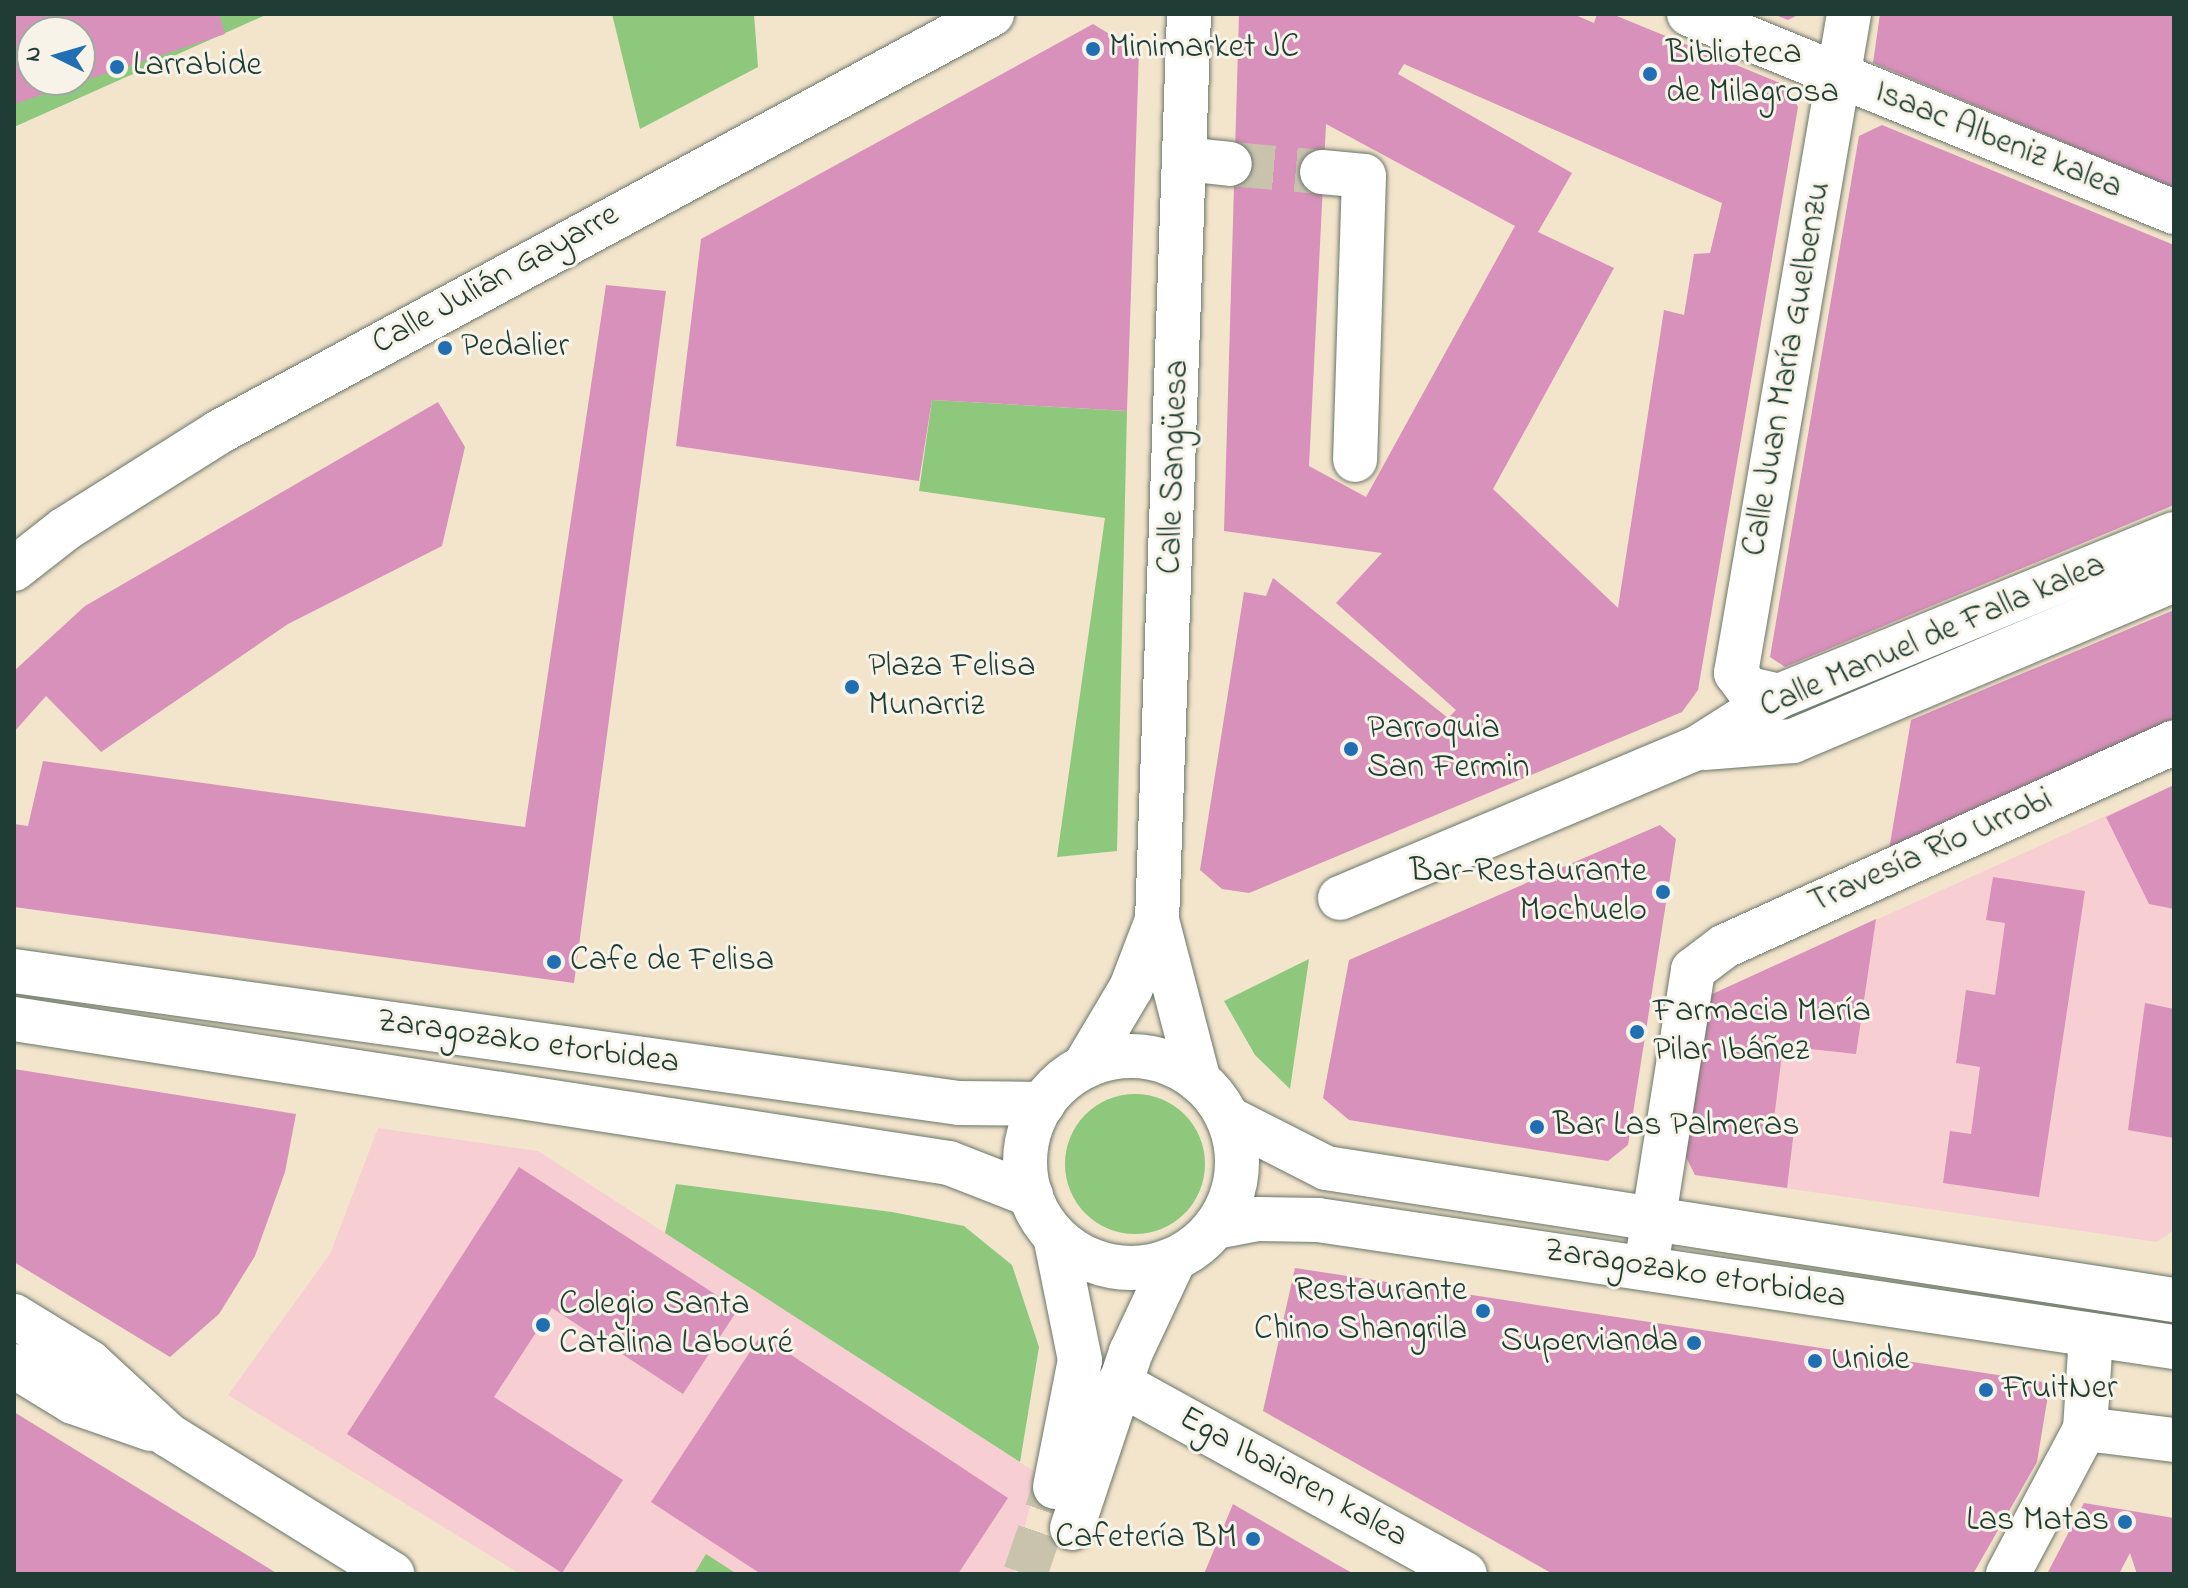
<!DOCTYPE html>
<html>
<head>
<meta charset="utf-8">
<style>
	body { margin:0 }
	#map { position:relative; width:2188px; height:1588px; overflow:hidden; background:#f3e4cc; font-family:"Indie Flower",sans-serif }
	div>[style] { position:absolute }
	.built>* { inset:0; background:#f7cfd2 }
	.green>* { inset:0; background:#8dc87d }
	.round { border-radius:50% }
	.building>* { inset:0; background:#d891ba }
	.street-tunnel>* { height:44px; margin-top:-22px; transform-origin:0; background:repeating-linear-gradient(90deg,#c9c3ae 0 44px,transparent 0 66px) }
	.secondary-tunnel>* { height:44px; margin-top:-22px; transform-origin:0; background:repeating-linear-gradient(90deg,#c9c3ae 0 44px,transparent 0 66px) }
	.roads { filter:drop-shadow(0 0 2px #697769) drop-shadow(0 0 2px #697769) }
	.street>* { height:44px; margin:-22px; padding:0 22px; transform-origin:22px; border-radius:22px; background:#fff }
	.secondary>* { height:44px; margin:-22px; padding:0 22px; transform-origin:22px; border-radius:22px; background:#fff }
	.secondary>.ring { margin:-22px; padding:0; box-sizing:content-box; background:none; border:44px solid #fff; border-radius:50% }
	.dots>* { width:22px; height:22px; translate:-50% -50%; box-sizing:border-box; border:4px solid #f7f3e8; border-radius:50% }
	span { translate:-50% -50%; white-space:nowrap; text-align:center; line-height:1.15; -webkit-text-stroke:6px #f7f3e8; paint-order:stroke }
	.poi-label { font-size:34px; color:#1f3d34 }
	.left { translate:0 -50%; text-align:left }
	.right { translate:-100% -50%; text-align:right }
	.street-label { font-size:34px; color:#1f3d34 }
	.frame { position:absolute; inset:0; border:16px solid #1f3d34; pointer-events:none }
	.north { position:absolute; left:16px; top:16px; width:80px; height:80px; box-sizing:border-box; background:#f7f3e8; border:2px solid #a1aaa0; border-radius:50%; rotate:275deg; font-size:22px; font-weight:700; line-height:32px; text-align:center; color:#1f3d34 }
	.north::after { content:''; display:block; margin:auto; width:28px; height:36px; background:#1f6fb2; clip-path:polygon(50% 0,100% 100%,50% 72%,0 100%) }
</style>
</head>
<body>
<div id="map">
	<div class="built">
		<div style="clip-path:polygon(2174px 785px,2174px 1230px,2157px 1242px,1695px 1175px,1686px 1157px,1708px 996px)"></div>
		<div style="clip-path:polygon(378px 1128px,538px 1151px,1038px 1474px,1013px 1574px,520px 1574px,228px 1395px,330px 1254px)"></div>
	</div>
	<div class="green">
		<div style="clip-path:polygon(evenodd,14px 14px,268px 14px,14px 127px,14px 14px,32px 32px,80px 32px,80px 80px,32px 80px,32px 32px)"></div>
		<div style="clip-path:polygon(612px 14px,754px 14px,758px 67px,640px 129px)"></div>
		<div style="clip-path:polygon(932px 400px,1127px 411px,1117px 851px,1057px 857px,1105px 518px,919px 491px)"></div>
		<div style="clip-path:polygon(1309px 959px,1290px 1089px,1255px 1055px,1224px 1001px)"></div>
		<div class="round" style="left:1065px;top:1094px;width:140px;height:140px"></div>
		<div style="clip-path:polygon(676px 1184px,892px 1212px,964px 1226px,1012px 1265px,1039px 1347px,1020px 1462px,665px 1233px)"></div>
		<div style="clip-path:polygon(706px 1554px,737px 1574px,694px 1574px)"></div>
	</div>
	<div class="building">
		<div style="clip-path:polygon(evenodd,14px 14px,219px 14px,225px 34px,14px 104px,14px 14px,32px 32px,80px 32px,80px 80px,32px 80px,32px 32px)"></div>
		<div style="clip-path:polygon(evenodd,1239px 14px,1573px 14px,1594px 23px,1597px 14px,1612px 14px,1787px 86px,1798px 107px,1698px 690px,1682px 712px,1249px 893px,1222px 889px,1200px 870px,1244px 592px,1266px 596px,1273px 578px,1448px 718px,1456px 710px,1336px 603px,1382px 553px,1224px 531px,1239px 14px,1404px 64px,1722px 203px,1710px 253px,1694px 254px,1684px 315px,1664px 310px,1618px 608px,1493px 489px,1614px 268px,1538px 232px,1572px 173px,1398px 74px,1404px 64px,1239px 14px,1326px 124px,1515px 226px,1366px 497px,1309px 466px,1326px 124px)"></div>
		<div style="clip-path:polygon(1773px 14px,1800px 14px,1788px 20px)"></div>
		<div style="clip-path:polygon(1880px 14px,2174px 14px,2174px 188px,1873px 63px)"></div>
		<div style="clip-path:polygon(1093px 24px,1139px 52px,1127px 411px,932px 400px,919px 481px,676px 446px,701px 239px)"></div>
		<div style="clip-path:polygon(1882px 125px,2174px 245px,2174px 505px,1785px 667px,1770px 657px,1859px 136px)"></div>
		<div style="clip-path:polygon(606px 285px,666px 291px,574px 983px,14px 907px,14px 824px,28px 826px,43px 761px,525px 827px)"></div>
		<div style="clip-path:polygon(438px 402px,465px 447px,442px 546px,288px 624px,101px 752px,46px 696px,14px 732px,14px 671px,85px 606px)"></div>
		<div style="clip-path:polygon(2174px 610px,2174px 721px,1889px 850px,1911px 720px)"></div>
		<div style="clip-path:polygon(2174px 785px,2174px 909px,2149px 904px,2106px 817px)"></div>
		<div style="clip-path:polygon(1660px 825px,1676px 839px,1628px 1145px,1608px 1161px,1498px 1144px,1349px 1120px,1323px 1098px,1349px 960px)"></div>
		<div style="clip-path:polygon(1993px 877px,2085px 891px,2039px 1197px,1943px 1183px,1950px 1131px,1971px 1134px,1980px 1067px,1956px 1063px,1966px 990px,1995px 995px,2005px 923px,1986px 920px)"></div>
		<div style="clip-path:polygon(1876px 919px,1856px 1054px,1783px 1046px,1774px 1119px,1795px 1122px,1787px 1188px,1695px 1175px,1686px 1157px,1708px 996px)"></div>
		<div style="clip-path:polygon(2145px 1003px,2174px 1009px,2174px 1138px,2128px 1130px)"></div>
		<div style="clip-path:polygon(14px 1069px,296px 1114px,285px 1172px,255px 1256px,219px 1314px,170px 1357px,14px 1262px)"></div>
		<div style="clip-path:polygon(519px 1167px,738px 1309px,683px 1394px,552px 1308px,494px 1397px,623px 1480px,562px 1573px,347px 1434px)"></div>
		<div style="clip-path:polygon(1295px 1268px,2050px 1383px,2037px 1462px,1973px 1574px,1553px 1574px,1263px 1411px)"></div>
		<div style="clip-path:polygon(761px 1335px,1008px 1498px,958px 1574px,761px 1574px,651px 1502px)"></div>
		<div style="clip-path:polygon(14px 1412px,177px 1512px,278px 1574px,14px 1574px)"></div>
		<div style="clip-path:polygon(2084px 1503px,2174px 1518px,2174px 1574px,2137px 1574px,2130px 1553px,2119px 1574px,2047px 1574px)"></div>
		<div style="clip-path:polygon(1233px 1504px,1336px 1564px,1354px 1574px,1204px 1574px)"></div>
	</div>
	<div class="street-tunnel">
		<div style="left:1230px;top:164px;width:92px;rotate:5deg"></div>
	</div>
	<div class="secondary-tunnel">
		<div style="left:1025px;top:1574px;width:92px;rotate:-71deg"></div>
	</div>
	<div class="roads">
		<div class="street">
			<div style="left:1689px;top:14px;width:524px;rotate:22.21deg"></div>
			<div style="left:1185px;top:159px;width:45px;rotate:6.3deg"></div>
			<div style="left:1322px;top:172px;width:42px;rotate:5.4deg"></div>
			<div style="left:1364px;top:176px;width:284px;rotate:91.8deg"></div>
			<div style="left:14px;top:569px;width:65px;rotate:-38.1deg"></div>
			<div style="left:65px;top:529px;width:182px;rotate:-32.2deg"></div>
			<div style="left:219px;top:432px;width:879px;rotate:-28.4deg"></div>
			<div style="left:1779px;top:696px;width:32px;rotate:-167deg"></div>
			<div style="left:1748px;top:689px;width:20px;rotate:-127deg"></div>
			<div style="left:1736px;top:673px;width:669px;rotate:-80.27deg"></div>
			<div style="left:1704px;top:748px;width:89px;rotate:-4.5deg"></div>
			<div style="left:1793px;top:741px;width:414px;rotate:-22.9deg"></div>
			<div style="left:1340px;top:898px;width:387px;rotate:-22.8deg"></div>
			<div style="left:1697px;top:748px;width:97px;rotate:-32.4deg"></div>
			<div style="left:1779px;top:696px;width:427px;rotate:-22.3deg"></div>
			<div style="left:1646px;top:1267px;width:301px;rotate:-81deg"></div>
			<div style="left:1693px;top:970px;width:40px;rotate:-37deg"></div>
			<div style="left:1725px;top:946px;width:493px;rotate:-24.4deg"></div>
			<div style="left:1119px;top:1383px;width:395px;rotate:28.9deg"></div>
			<div style="left:2085px;top:1429px;width:90px;rotate:7deg"></div>
			<div style="left:2008px;top:1574px;width:164px;rotate:-62deg"></div>
			<div style="left:2085px;top:1429px;width:93px;rotate:-86.3deg"></div>
		</div>
		<div class="secondary">
			<div style="left:1189px;top:14px;width:907px;rotate:92.02deg"></div>
			<div style="left:1157px;top:920px;width:166px;rotate:75.4deg"></div>
			<div style="left:14px;top:971px;width:954px;rotate:7.95deg"></div>
			<div style="left:959px;top:1103px;width:84px;rotate:0.7deg"></div>
			<div style="left:14px;top:1019px;width:946px;rotate:8.76deg"></div>
			<div style="left:949px;top:1163px;width:88px;rotate:21.3deg"></div>
			<div class="ring" style="left:1025px;top:1056px;width:168px;height:168px"></div>
			<div style="left:1084px;top:1067px;width:92px;rotate:-59.3deg"></div>
			<div style="left:1131px;top:988px;width:73px;rotate:-69.1deg"></div>
			<div style="left:1228px;top:1118px;width:110px;rotate:27deg"></div>
			<div style="left:1326px;top:1168px;width:858px;rotate:8.85deg"></div>
			<div style="left:1215px;top:1227px;width:44px;rotate:-10.5deg"></div>
			<div style="left:1258px;top:1219px;width:60px;rotate:1deg"></div>
			<div style="left:1318px;top:1220px;width:865px;rotate:8.44deg"></div>
			<div style="left:14px;top:1316px;width:88px;rotate:31.5deg"></div>
			<div style="left:89px;top:1362px;width:108px;rotate:42.7deg"></div>
			<div style="left:168px;top:1435px;width:264px;rotate:31.8deg"></div>
			<div style="left:14px;top:1366px;width:69px;rotate:31.4deg"></div>
			<div style="left:73px;top:1402px;width:83px;rotate:19.1deg"></div>
			<div style="left:1055px;top:1487px;width:129px;rotate:-78.9deg"></div>
			<div style="left:1080px;top:1360px;width:126px;rotate:-101.4deg"></div>
			<div style="left:1072px;top:1528px;width:186px;rotate:-71.5deg"></div>
			<div style="left:1131px;top:1352px;width:102px;rotate:-64.9deg"></div>
		</div>
	</div>
	<div class="dots">
		<div style="left:1093px;top:49px;background:#1f6fb2"></div>
		<div style="left:117px;top:67px;background:#1f6fb2"></div>
		<div style="left:1650px;top:74px;background:#1f6fb2"></div>
		<div style="left:445px;top:348px;background:#1f6fb2"></div>
		<div style="left:852px;top:687px;background:#1f6fb2"></div>
		<div style="left:1351px;top:749px;background:#1f6fb2"></div>
		<div style="left:1663px;top:892px;background:#1f6fb2"></div>
		<div style="left:554px;top:962px;background:#1f6fb2"></div>
		<div style="left:1637px;top:1032px;background:#1f6fb2"></div>
		<div style="left:1537px;top:1127px;background:#1f6fb2"></div>
		<div style="left:1483px;top:1311px;background:#1f6fb2"></div>
		<div style="left:543px;top:1325px;background:#1f6fb2"></div>
		<div style="left:1694px;top:1343px;background:#1f6fb2"></div>
		<div style="left:1815px;top:1361px;background:#1f6fb2"></div>
		<div style="left:1986px;top:1390px;background:#1f6fb2"></div>
		<div style="left:2125px;top:1522px;background:#1f6fb2"></div>
		<div style="left:1253px;top:1539px;background:#1f6fb2"></div>
	</div>
	<div class="poi-label">
		<span class="left" style="left:1109px;top:49px">Minimarket JC</span>
		<span class="left" style="left:1666px;top:74px">Biblioteca<br>de Milagrosa</span>
		<span class="left" style="left:133px;top:67px">Larrabide</span>
		<span class="left" style="left:461px;top:348px">Pedalier</span>
		<span class="left" style="left:868px;top:687px">Plaza Felisa<br>Munarriz</span>
		<span class="left" style="left:1367px;top:749px">Parroquia<br>San Fermin</span>
		<span class="right" style="left:1647px;top:892px">Bar-Restaurante<br>Mochuelo</span>
		<span class="left" style="left:570px;top:962px">Cafe de Felisa</span>
		<span class="left" style="left:1653px;top:1032px">Farmacia María<br>Pilar Ibáñez</span>
		<span class="left" style="left:1553px;top:1127px">Bar Las Palmeras</span>
		<span class="right" style="left:1467px;top:1311px">Restaurante<br>Chino Shangrila</span>
		<span class="left" style="left:559px;top:1325px">Colegio Santa<br>Catalina Labouré</span>
		<span class="right" style="left:1678px;top:1343px">Supervianda</span>
		<span class="left" style="left:1831px;top:1361px">Unide</span>
		<span class="left" style="left:2002px;top:1390px">FruitNer</span>
		<span class="right" style="left:2109px;top:1522px">Las Matas</span>
		<span class="right" style="left:1237px;top:1539px">Cafetería BM</span>
	</div>
	<div class="street-label">
		<span style="left:1998px;top:141px;rotate:22deg">Isaac Albeniz kalea</span>
		<span style="left:496px;top:280px;rotate:-29deg">Calle Julián Gayarre</span>
		<span style="left:1788px;top:369px;rotate:-80deg">Calle Juan María Guelbenzu</span>
		<span style="left:1175px;top:467px;rotate:-88deg">Calle Sangüesa</span>
		<span style="left:1933px;top:637px;rotate:-23deg">Calle Manuel de Falla kalea</span>
		<span style="left:1931px;top:852px;rotate:-24deg">Travesía Río Urrobi</span>
		<span style="left:528px;top:1043px;rotate:8deg">Zaragozako etorbidea</span>
		<span style="left:1695px;top:1275px;rotate:9deg">Zaragozako etorbidea</span>
		<span style="left:1293px;top:1478px;rotate:29deg">Ega Ibaiaren kalea</span>
	</div>
	<div class="frame"></div>
	<div class="north">N</div>
</div>
</body>
</html>
